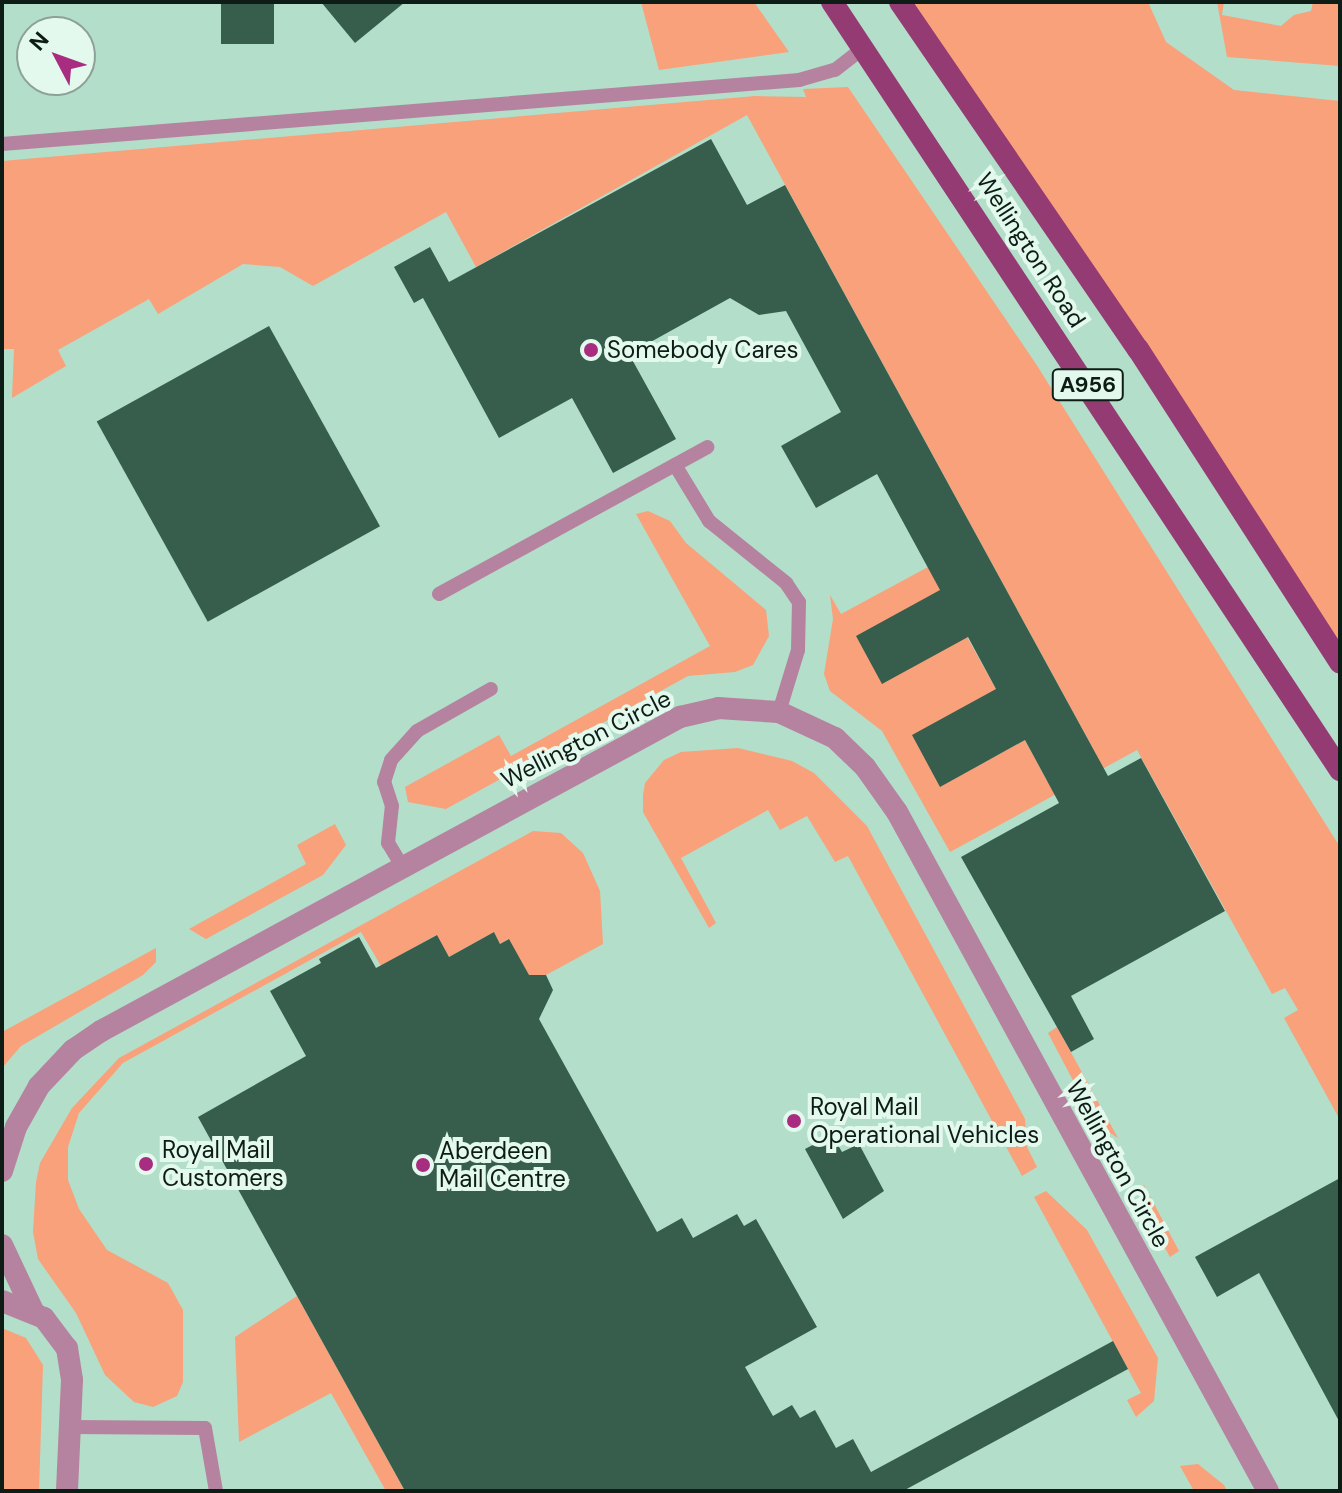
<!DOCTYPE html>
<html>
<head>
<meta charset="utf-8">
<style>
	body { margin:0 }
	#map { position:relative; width:1342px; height:1493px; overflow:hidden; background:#b3dec9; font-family:"DM Sans",sans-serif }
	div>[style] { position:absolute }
	.green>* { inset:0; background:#f8a17b }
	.building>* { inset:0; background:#375e4d; transform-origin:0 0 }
	.service>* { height:14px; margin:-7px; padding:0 7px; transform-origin:7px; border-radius:7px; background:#b5839f }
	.minor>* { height:22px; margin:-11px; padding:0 11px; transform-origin:11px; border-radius:11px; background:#b5839f }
	.primary>* { height:22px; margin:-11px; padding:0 11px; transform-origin:11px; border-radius:11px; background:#953b74 }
	.dots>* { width:22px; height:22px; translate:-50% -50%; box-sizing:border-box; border:4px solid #e4f9ee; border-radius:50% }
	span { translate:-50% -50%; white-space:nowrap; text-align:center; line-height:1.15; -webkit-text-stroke:8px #e4f9ee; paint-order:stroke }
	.shield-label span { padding:2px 6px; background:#e4f9ee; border:2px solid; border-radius:6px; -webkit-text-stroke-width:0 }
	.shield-label { font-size:22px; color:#0d1d16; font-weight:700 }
	.street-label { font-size:24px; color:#0d1d16 }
	.poi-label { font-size:24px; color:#0d1d16 }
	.left { translate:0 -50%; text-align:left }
	.frame { position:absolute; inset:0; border:4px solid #0d1d16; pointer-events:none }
	.north { position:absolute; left:16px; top:16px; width:80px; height:80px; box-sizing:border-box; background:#e4f9ee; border:2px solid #8ea198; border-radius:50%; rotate:311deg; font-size:22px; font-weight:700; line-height:32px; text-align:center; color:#0d1d16 }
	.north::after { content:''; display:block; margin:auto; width:28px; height:36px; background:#a82c7f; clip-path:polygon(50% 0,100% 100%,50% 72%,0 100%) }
</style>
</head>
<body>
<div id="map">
	<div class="green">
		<div style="clip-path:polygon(641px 2px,754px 2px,789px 52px,659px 70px)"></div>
		<div style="clip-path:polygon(900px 2px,1148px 2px,1166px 42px,1234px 90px,1340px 101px,1340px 663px)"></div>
		<div style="clip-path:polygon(1217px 2px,1224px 2px,1222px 15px,1281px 26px,1294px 15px,1311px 11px,1313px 2px,1340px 2px,1340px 66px,1227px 57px)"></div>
		<div style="clip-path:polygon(848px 87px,1036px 364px,1340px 847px,1340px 1120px,1284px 1018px,1298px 1010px,1285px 988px,1272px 994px,1137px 750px,950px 852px,882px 731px,830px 691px,824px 674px,833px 619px,830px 595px,841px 614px,928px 567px,996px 689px,941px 786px,1025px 740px,1047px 781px,1096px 754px,747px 115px,476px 267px,446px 212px,313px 286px,280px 267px,243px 264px,158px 314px,149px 299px,58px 350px,66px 366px,12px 398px,14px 349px,2px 349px,2px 161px,755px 96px,806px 97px,803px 89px)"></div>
		<div style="clip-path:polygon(648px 511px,670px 521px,686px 543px,766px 610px,769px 636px,753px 665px,735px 672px,688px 676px,446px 809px,408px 802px,405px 787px,499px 735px,511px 756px,710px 646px,636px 514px)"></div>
		<div style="clip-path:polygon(738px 748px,792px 761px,814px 773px,867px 826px,1025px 1119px,1027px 1147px,1037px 1167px,1022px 1176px,848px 856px,835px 862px,807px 816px,780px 830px,768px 810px,681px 858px,716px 923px,709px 928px,643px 812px,643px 795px,645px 783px,664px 760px,681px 752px)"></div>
		<div style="clip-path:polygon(335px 824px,346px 845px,323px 875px,206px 939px,189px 929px,306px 864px,297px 845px)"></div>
		<div style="clip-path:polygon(533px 831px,561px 833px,583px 853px,600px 891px,603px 944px,546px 975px,518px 983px,508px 939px,500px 944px,494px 932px,449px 957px,436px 935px,381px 966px,361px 932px,123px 1063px,79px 1113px,68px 1147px,68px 1180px,79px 1209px,107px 1250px,168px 1283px,183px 1310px,183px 1382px,177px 1396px,153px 1407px,134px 1402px,105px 1375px,76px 1313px,38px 1259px,33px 1232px,36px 1182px,40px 1163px,72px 1108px,119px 1058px)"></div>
		<div style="clip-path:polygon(156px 948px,156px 962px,143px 975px,21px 1046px,2px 1068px,2px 1032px)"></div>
		<div style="clip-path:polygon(1057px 1027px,1118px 1138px,1096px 1124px,1048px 1033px)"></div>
		<div style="clip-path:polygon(1144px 1185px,1179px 1251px,1170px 1257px,1138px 1199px)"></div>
		<div style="clip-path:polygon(1046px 1191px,1087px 1230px,1158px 1358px,1154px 1401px,1136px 1417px,1127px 1400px,1141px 1393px,1034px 1197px)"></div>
		<div style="clip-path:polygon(297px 1296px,405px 1491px,386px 1491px,331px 1393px,239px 1442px,235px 1337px)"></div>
		<div style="clip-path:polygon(2px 1328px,26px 1338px,43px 1365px,39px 1491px,2px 1491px)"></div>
		<div style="clip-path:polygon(1198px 1464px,1224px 1485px,1227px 1491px,1194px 1491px,1180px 1466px)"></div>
	</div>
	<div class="building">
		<div style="left:221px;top:2px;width:53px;height:42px"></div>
		<div style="clip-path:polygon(321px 2px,405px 2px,355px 43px)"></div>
		<div style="clip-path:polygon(711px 139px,747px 205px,785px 185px,1108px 776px,1141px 758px,1225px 911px,1071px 996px,1094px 1039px,1071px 1052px,961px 857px,1059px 803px,1025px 740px,940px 787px,912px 735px,996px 689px,968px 637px,882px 684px,856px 636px,940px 590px,877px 474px,816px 508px,781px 446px,841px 412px,786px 311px,759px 315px,730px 298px,629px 354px,676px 439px,613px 473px,572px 398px,499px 438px,423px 298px,414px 303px,394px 267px,430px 247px,449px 282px)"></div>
		<div style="left:269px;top:326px;width:229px;height:197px;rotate:61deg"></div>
		<div style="clip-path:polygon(494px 932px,500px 944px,509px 939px,529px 975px,546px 975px,553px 990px,539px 1019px,657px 1232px,682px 1218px,693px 1238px,737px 1214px,744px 1226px,756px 1219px,817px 1327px,745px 1367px,773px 1416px,792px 1405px,800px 1418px,815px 1410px,836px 1448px,853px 1439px,871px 1472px,1113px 1341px,1128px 1369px,903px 1491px,405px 1491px,198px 1117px,306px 1056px,270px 991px,321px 963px,319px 959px,359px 937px,376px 968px,437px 935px,449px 957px)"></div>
		<div style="clip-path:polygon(832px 1135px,842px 1152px,859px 1144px,884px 1191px,843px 1219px,805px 1149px)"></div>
		<div style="clip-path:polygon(1340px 1178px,1340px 1423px,1259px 1273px,1217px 1297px,1195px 1257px)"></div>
	</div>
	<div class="service">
		<div style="left:2px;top:144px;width:800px;rotate:-4.59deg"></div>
		<div style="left:799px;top:80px;width:37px;rotate:-16deg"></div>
		<div style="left:835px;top:70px;width:37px;rotate:-38deg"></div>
		<div style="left:675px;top:465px;width:66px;rotate:58.7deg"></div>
		<div style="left:709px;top:521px;width:99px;rotate:38.8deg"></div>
		<div style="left:786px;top:583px;width:23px;rotate:56deg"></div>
		<div style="left:799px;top:602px;width:48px;rotate:91.2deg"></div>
		<div style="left:798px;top:650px;width:65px;rotate:107deg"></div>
		<div style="left:439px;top:594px;width:306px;rotate:-28.7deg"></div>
		<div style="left:402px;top:866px;width:27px;rotate:-121deg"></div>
		<div style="left:388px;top:843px;width:37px;rotate:-84deg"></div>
		<div style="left:392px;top:806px;width:25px;rotate:-108deg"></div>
		<div style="left:384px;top:782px;width:23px;rotate:-72deg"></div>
		<div style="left:391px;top:760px;width:39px;rotate:-48deg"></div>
		<div style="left:417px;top:731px;width:85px;rotate:-29.6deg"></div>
		<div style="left:71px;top:1427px;width:134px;rotate:0.4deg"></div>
		<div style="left:205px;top:1428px;width:64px;rotate:80.1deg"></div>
	</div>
	<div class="minor">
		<div style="left:2px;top:1171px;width:46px;rotate:-72.3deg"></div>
		<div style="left:16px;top:1127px;width:47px;rotate:-60.7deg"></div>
		<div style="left:39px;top:1086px;width:50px;rotate:-46.6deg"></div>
		<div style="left:73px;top:1050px;width:34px;rotate:-34deg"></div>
		<div style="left:101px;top:1031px;width:659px;rotate:-28.47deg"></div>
		<div style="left:680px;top:717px;width:39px;rotate:-13deg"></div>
		<div style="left:718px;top:708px;width:61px;rotate:3.8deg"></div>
		<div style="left:779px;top:712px;width:62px;rotate:24.9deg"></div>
		<div style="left:835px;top:738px;width:42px;rotate:44deg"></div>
		<div style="left:865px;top:767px;width:55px;rotate:54.6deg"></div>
		<div style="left:897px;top:812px;width:774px;rotate:61.35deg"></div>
		<div style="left:2px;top:1245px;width:73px;rotate:64.8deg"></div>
		<div style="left:2px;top:1301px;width:45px;rotate:22deg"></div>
		<div style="left:44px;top:1318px;width:38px;rotate:53deg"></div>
		<div style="left:67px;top:1348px;width:32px;rotate:81deg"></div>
		<div style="left:72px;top:1380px;width:111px;rotate:92.6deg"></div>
	</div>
	<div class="primary">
		<div style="left:832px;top:2px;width:921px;rotate:56.52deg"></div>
		<div style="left:900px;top:2px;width:421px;rotate:55.6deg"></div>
		<div style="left:1138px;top:349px;width:373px;rotate:57.2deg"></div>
	</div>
	<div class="dots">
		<div style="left:591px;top:350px;background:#a82c7f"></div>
		<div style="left:794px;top:1121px;background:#a82c7f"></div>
		<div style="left:146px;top:1164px;background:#a82c7f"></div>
		<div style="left:423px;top:1165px;background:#a82c7f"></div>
	</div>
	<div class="shield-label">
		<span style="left:1088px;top:385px">A956</span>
	</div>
	<div class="street-label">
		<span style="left:1031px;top:250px;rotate:57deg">Wellington Road</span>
		<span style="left:586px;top:739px;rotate:-27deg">Wellington Circle</span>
		<span style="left:1118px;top:1164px;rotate:61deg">Wellington Circle</span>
	</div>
	<div class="poi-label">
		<span class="left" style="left:607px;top:350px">Somebody Cares</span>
		<span class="left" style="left:810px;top:1121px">Royal Mail<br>Operational Vehicles</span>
		<span class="left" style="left:162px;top:1164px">Royal Mail<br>Customers</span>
		<span class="left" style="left:439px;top:1165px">Aberdeen<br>Mail Centre</span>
	</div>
	<div class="frame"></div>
	<div class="north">N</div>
</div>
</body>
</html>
